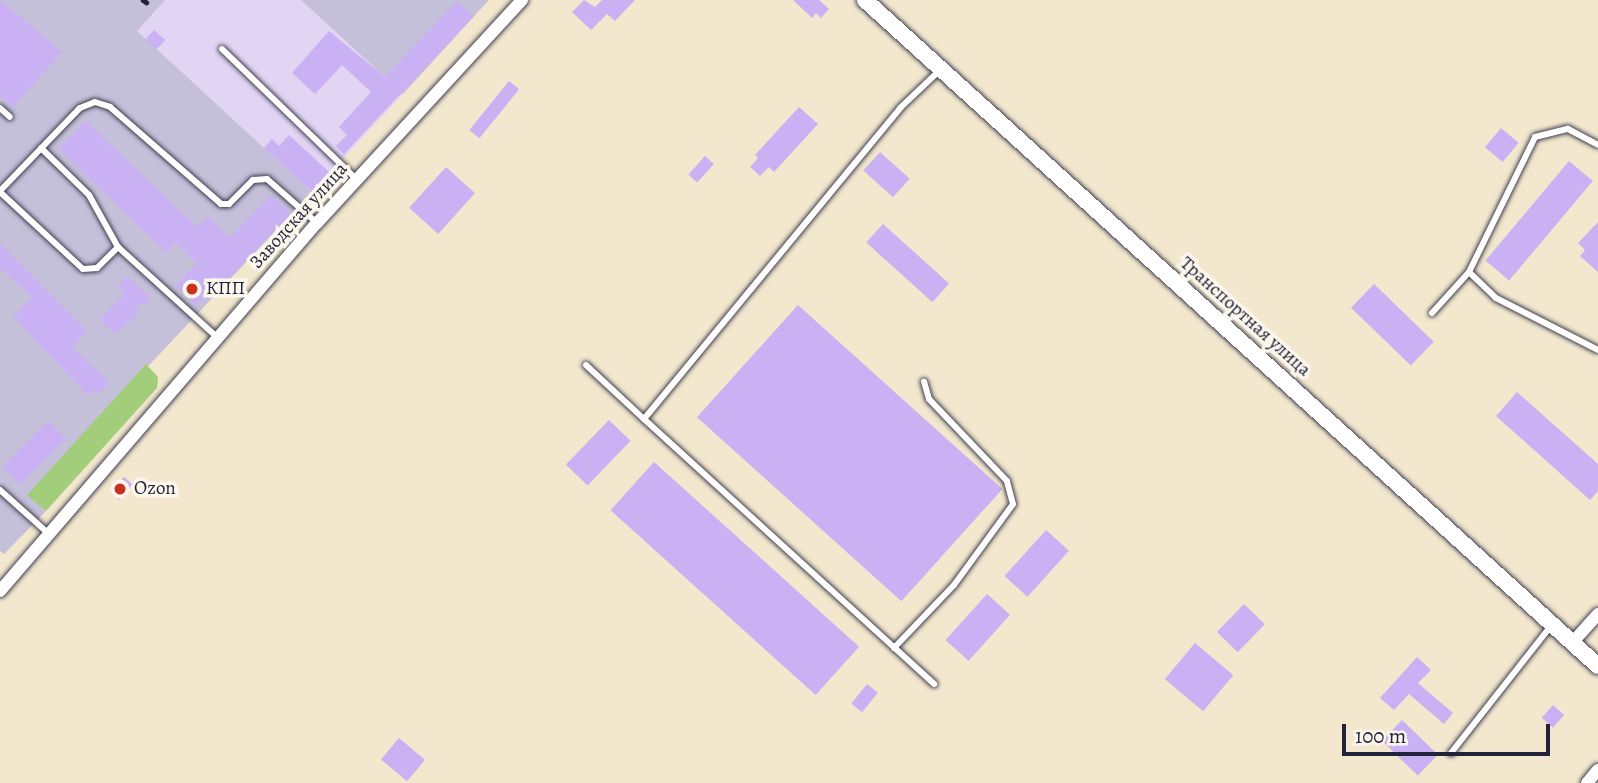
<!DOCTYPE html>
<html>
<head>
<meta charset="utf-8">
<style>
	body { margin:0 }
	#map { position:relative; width:1598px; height:783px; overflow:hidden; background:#f3e7ce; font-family:Alegreya,serif }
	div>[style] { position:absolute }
	.built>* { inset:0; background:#e2d4f3 }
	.industrial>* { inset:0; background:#c5c0da }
	.green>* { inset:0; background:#a2cd7a }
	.building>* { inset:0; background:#c9b1f3; transform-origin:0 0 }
	.roads { filter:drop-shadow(0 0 2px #414051) drop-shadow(0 0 2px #414051) }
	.service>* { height:6px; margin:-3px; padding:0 3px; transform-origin:3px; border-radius:3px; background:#fff }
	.minor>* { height:12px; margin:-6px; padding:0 6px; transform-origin:6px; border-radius:6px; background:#fff }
	.tertiary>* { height:16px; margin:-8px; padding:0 8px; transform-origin:8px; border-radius:8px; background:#fff }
	.rail>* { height:4.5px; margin:-2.25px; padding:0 2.25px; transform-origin:2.25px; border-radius:2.25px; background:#22223b }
	.dots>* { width:19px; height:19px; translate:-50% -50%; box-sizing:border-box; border:4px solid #fbf7ec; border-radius:50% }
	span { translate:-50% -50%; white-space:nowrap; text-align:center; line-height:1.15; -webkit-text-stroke:7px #fbf7ec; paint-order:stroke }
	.street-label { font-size:19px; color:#22223b }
	.poi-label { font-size:19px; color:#22223b }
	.left { translate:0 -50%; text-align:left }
	.scale { position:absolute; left:1342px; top:724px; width:208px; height:32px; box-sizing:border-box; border:4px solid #22223b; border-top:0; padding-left:9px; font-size:21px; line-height:24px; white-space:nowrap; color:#22223b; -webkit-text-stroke:5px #fbf7ec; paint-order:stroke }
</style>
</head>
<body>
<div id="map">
	<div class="built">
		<div style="clip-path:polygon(165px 0,301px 0,403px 94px,312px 192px,136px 31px)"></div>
	</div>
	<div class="industrial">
		<div style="clip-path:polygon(0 0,165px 0,137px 31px,312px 192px,28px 494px,46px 511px,4px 554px,0 551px)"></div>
		<div style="clip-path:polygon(301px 0,489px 0,403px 94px)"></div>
	</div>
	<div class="green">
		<div style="clip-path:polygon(146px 364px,158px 377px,157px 388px,46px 511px,27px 495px)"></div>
	</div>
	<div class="building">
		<div style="clip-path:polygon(0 0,62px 52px,13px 107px,0 96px)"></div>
		<div style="clip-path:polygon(584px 0,595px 7px,602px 0,635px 0,615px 21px,607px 14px,591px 30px,572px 12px)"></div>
		<div style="clip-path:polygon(793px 0,819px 0,829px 9px,821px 18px,816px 13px,812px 18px)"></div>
		<div style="clip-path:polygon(457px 1px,473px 17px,344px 154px,336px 146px,347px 135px,339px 127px,371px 92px,342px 65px,315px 94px,292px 73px,329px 31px,385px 77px)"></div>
		<div style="left:154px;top:30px;width:15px;height:13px;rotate:42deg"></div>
		<div style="left:509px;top:81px;width:13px;height:63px;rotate:39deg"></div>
		<div style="clip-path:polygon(799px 107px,818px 124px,774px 172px,769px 167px,760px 176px,750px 167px,758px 158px,755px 155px)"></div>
		<div style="clip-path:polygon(86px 121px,197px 227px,208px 217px,230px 238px,271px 195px,291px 214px,222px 286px,218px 282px,196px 305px,176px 286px,197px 263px,175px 242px,166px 252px,59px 149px)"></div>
		<div style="left:1501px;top:128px;width:23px;height:25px;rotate:40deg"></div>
		<div style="clip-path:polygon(289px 135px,329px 172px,312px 192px,264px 148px,272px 139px,279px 146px)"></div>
		<div style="left:880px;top:152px;width:40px;height:25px;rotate:42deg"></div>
		<div style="left:705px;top:156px;width:12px;height:25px;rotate:42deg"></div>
		<div style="left:1569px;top:161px;width:31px;height:130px;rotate:40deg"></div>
		<div style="left:446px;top:167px;width:39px;height:55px;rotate:42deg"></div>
		<div style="clip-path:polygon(1598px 222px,1598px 272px,1580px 256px,1585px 250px,1578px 243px)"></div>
		<div style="left:883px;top:224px;width:89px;height:25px;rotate:42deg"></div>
		<div style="clip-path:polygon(0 243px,87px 331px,72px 347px,109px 382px,98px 394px,93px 390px,88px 395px,13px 317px,32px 297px,0 268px)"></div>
		<div style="clip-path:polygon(127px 276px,150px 297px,150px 302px,137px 305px,138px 315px,115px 334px,100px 320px,125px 293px,118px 286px)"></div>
		<div style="left:1374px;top:284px;width:83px;height:33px;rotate:44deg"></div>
		<div style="left:798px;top:305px;width:275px;height:151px;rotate:42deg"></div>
		<div style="clip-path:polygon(1517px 392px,1598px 464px,1598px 491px,1590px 500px,1496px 416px)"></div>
		<div style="left:609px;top:420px;width:30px;height:62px;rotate:44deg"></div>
		<div style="left:48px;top:421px;width:25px;height:65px;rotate:45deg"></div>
		<div style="left:654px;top:462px;width:276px;height:65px;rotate:42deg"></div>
		<div style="left:124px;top:477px;width:11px;height:21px;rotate:41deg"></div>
		<div style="left:1046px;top:530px;width:31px;height:62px;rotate:42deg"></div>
		<div style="left:987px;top:594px;width:31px;height:62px;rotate:42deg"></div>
		<div style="left:1244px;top:604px;width:29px;height:39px;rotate:44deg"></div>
		<div style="left:1195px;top:643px;width:50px;height:47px;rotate:40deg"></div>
		<div style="clip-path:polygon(1417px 657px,1431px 670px,1418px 683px,1453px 713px,1444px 724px,1409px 694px,1394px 710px,1380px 698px)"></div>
		<div style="left:867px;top:684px;width:14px;height:25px;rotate:39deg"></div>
		<div style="left:1553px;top:705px;width:15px;height:17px;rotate:42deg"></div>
		<div style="left:1402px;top:720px;width:50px;height:29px;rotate:44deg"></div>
		<div style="left:399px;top:738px;width:34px;height:28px;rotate:40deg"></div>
	</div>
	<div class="roads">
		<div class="service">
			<div style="left:222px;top:49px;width:188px;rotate:44.1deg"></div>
			<div style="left:0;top:108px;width:13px;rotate:42deg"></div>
			<div style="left:41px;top:148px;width:67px;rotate:44.4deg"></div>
			<div style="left:89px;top:195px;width:60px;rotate:60.9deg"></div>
			<div style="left:0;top:191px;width:115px;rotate:-46.1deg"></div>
			<div style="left:80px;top:108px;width:16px;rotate:-22deg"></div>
			<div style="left:95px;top:102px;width:16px;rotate:18deg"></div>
			<div style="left:110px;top:107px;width:147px;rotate:41.1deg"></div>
			<div style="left:221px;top:204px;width:8px"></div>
			<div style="left:229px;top:204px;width:34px;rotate:-45deg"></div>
			<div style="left:253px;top:180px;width:14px;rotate:-4deg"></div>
			<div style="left:267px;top:179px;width:67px;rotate:41.3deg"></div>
			<div style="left:0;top:192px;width:113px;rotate:42.9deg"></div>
			<div style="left:83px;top:269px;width:14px;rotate:-4deg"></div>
			<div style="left:97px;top:268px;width:30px;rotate:-45deg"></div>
			<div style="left:118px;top:247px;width:134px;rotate:42.3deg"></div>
			<div style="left:1469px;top:272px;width:37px;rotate:44deg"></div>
			<div style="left:1496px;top:298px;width:114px;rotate:27deg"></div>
			<div style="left:1432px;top:313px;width:55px;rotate:-47.9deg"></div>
			<div style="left:1469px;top:272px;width:150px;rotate:-63.9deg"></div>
			<div style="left:1535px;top:137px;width:34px;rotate:-14deg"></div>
			<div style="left:1568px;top:129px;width:34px;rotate:28deg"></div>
			<div style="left:586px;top:365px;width:79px;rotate:43deg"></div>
			<div style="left:644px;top:419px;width:403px;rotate:-50.5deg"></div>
			<div style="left:900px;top:108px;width:54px;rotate:-43.5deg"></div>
			<div style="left:644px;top:419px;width:393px;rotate:42.4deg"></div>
			<div style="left:0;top:490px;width:64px;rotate:41.9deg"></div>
			<div style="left:894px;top:648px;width:87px;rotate:-46.4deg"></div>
			<div style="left:954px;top:585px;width:100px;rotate:-53.9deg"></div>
			<div style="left:1013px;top:504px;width:24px;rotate:-105deg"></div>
			<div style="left:1007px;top:481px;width:113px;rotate:-133.6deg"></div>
			<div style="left:929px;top:399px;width:18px;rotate:-106deg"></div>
			<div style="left:1451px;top:753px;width:162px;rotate:-51.8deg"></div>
		</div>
		<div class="minor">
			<div style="left:0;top:591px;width:486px;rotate:-49.3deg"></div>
			<div style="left:317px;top:223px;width:303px;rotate:-47.4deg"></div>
			<div style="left:1572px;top:643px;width:39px;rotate:-48deg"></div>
			<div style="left:1587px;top:783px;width:17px;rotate:-50deg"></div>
		</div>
		<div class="tertiary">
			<div style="left:865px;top:0;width:990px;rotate:42.26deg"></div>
		</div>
	</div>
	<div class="rail">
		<div style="left:143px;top:0;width:4px;rotate:34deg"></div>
	</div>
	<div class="dots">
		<div style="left:192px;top:289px;background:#c8321e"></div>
		<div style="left:120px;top:489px;background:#c8321e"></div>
	</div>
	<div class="street-label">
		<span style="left:299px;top:216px;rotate:-48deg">Заводская улица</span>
		<span style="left:1245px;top:317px;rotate:42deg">Транспортная улица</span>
	</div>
	<div class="poi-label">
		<span class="left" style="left:206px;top:289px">КПП</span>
		<span class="left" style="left:134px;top:489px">Ozon</span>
	</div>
	<div class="scale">100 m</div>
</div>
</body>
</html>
